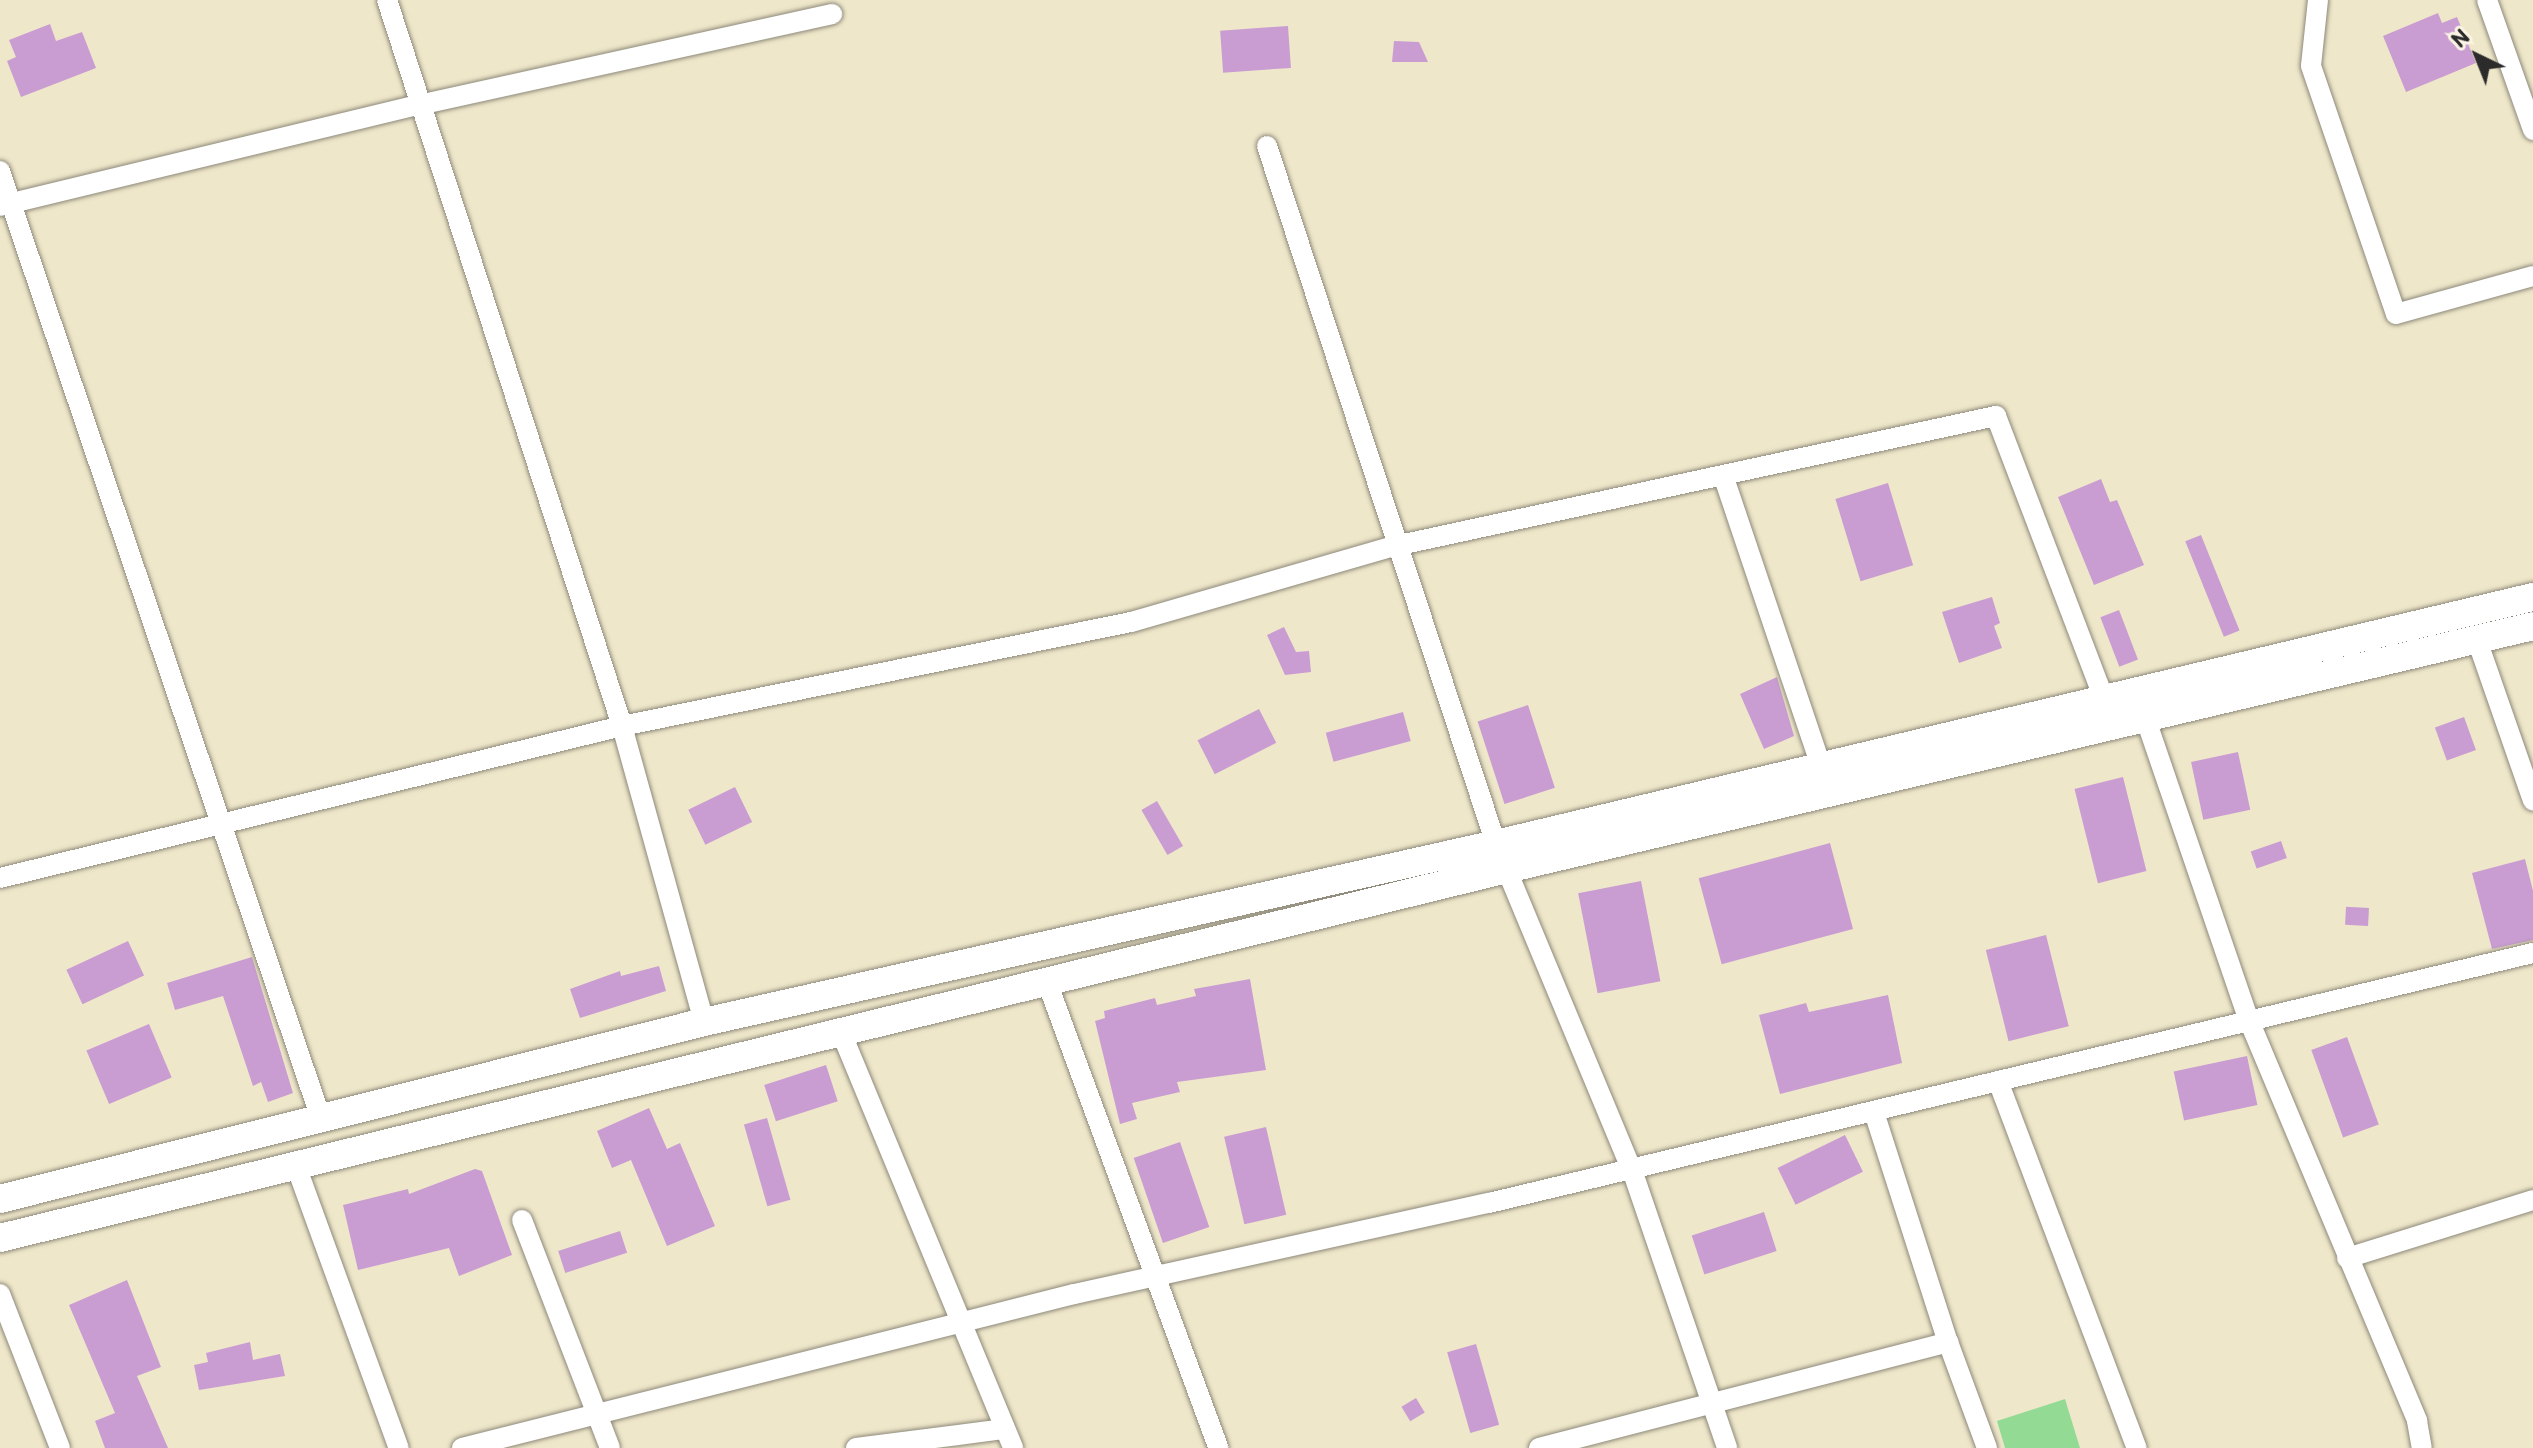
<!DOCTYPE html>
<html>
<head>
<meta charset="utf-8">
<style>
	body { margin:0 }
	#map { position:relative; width:2533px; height:1448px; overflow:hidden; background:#efe7ca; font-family:Itim,sans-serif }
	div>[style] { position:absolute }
	.green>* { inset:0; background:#93da94 }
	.building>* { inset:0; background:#c99dd2; transform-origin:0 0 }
	.roads { filter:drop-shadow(0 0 2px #8d897a) drop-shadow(0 0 2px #8d897a) }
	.street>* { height:20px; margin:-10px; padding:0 10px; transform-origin:10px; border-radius:10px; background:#fff }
	.secondary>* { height:28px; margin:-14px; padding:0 14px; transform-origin:14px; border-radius:14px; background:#fff }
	span { translate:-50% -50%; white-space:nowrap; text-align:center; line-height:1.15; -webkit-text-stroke:6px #fcf5e5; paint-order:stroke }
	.north { position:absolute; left:2437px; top:16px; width:80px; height:80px; -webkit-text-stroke:6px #fcf5e5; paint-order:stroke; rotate:317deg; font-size:22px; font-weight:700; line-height:32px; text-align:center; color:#2b2b2b }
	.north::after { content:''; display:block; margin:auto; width:28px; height:36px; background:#2b2b2b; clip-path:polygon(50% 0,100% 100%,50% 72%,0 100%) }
</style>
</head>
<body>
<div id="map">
	<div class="green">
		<div style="clip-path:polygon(2065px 1399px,2080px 1448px,2005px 1448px,1997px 1421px)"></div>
	</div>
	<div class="building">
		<div style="clip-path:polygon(2438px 13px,2442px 23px,2457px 17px,2476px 63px,2406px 92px,2383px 36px)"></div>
		<div style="clip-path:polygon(50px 24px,56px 41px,82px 32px,96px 68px,21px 97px,7px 61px,16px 57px,9px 40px)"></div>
		<div style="left:1288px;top:26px;width:42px;height:68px;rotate:86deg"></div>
		<div style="clip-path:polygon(1394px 41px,1419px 42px,1428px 62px,1392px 62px)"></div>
		<div style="clip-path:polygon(2101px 479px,2110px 502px,2117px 500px,2144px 565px,2094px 585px,2058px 497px)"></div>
		<div style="left:1888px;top:483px;width:86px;height:55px;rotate:73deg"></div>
		<div style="left:2201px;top:535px;width:103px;height:17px;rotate:68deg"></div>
		<div style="clip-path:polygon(1992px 597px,2000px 623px,1994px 626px,2002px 648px,1959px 663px,1942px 612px)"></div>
		<div style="left:2119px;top:610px;width:53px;height:20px;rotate:69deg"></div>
		<div style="clip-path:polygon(1284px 627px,1296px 652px,1309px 651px,1311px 672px,1285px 675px,1267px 635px)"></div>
		<div style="clip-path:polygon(1777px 677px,1794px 736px,1764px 749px,1740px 694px)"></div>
		<div style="left:1528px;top:705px;width:87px;height:53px;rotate:72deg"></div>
		<div style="left:1259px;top:709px;width:38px;height:69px;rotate:63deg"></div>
		<div style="left:1403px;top:712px;width:30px;height:80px;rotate:75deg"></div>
		<div style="left:2464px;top:717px;width:35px;height:31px;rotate:70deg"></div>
		<div style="left:2238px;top:752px;width:59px;height:48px;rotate:78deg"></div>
		<div style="left:2123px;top:777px;width:97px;height:50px;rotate:76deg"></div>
		<div style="left:735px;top:787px;width:39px;height:52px;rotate:64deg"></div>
		<div style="left:1157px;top:801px;width:52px;height:18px;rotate:60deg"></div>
		<div style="left:2281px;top:841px;width:18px;height:32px;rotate:71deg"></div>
		<div style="left:1830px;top:843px;width:89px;height:136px;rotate:75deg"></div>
		<div style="clip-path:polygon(2525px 859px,2533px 891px,2533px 940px,2492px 949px,2472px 873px)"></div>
		<div style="left:1641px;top:881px;width:102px;height:64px;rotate:79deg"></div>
		<div style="left:2369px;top:908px;width:18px;height:23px;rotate:93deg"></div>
		<div style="left:2046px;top:935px;width:94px;height:62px;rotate:76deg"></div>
		<div style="left:128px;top:941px;width:38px;height:68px;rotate:65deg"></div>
		<div style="clip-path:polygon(252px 957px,293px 1093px,268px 1102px,261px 1082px,253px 1086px,223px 996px,175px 1010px,167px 983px)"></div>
		<div style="clip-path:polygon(659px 966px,666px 991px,580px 1018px,570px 989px,620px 971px,621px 976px)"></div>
		<div style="clip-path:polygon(1250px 979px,1266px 1070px,1177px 1082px,1180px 1092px,1132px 1103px,1137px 1119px,1120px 1124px,1095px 1021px,1105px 1018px,1104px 1011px,1155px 998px,1157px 1005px,1196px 996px,1194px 989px)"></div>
		<div style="clip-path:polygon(1888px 995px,1902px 1063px,1780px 1094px,1759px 1015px,1806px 1003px,1809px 1012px)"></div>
		<div style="left:149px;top:1024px;width:58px;height:68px;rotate:67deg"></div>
		<div style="left:2347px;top:1037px;width:93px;height:38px;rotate:70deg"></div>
		<div style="left:2247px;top:1056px;width:50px;height:75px;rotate:78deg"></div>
		<div style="left:826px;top:1065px;width:38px;height:65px;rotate:72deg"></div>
		<div style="clip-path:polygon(649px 1108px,667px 1149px,680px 1143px,715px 1226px,667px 1246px,631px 1160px,612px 1168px,597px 1131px)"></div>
		<div style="left:767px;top:1118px;width:85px;height:24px;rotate:74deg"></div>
		<div style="left:1266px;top:1127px;width:90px;height:43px;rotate:77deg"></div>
		<div style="left:1845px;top:1135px;width:41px;height:75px;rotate:64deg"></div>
		<div style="left:1180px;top:1142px;width:90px;height:49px;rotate:71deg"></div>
		<div style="clip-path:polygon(475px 1169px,482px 1171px,512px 1255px,459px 1276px,449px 1248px,358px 1270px,343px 1205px,408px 1189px,409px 1194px)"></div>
		<div style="left:1764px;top:1212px;width:41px;height:76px;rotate:72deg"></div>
		<div style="left:620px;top:1231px;width:23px;height:65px;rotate:72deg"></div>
		<div style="clip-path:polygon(127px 1280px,161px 1367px,137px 1376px,168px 1448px,105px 1448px,95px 1421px,115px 1413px,69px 1305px)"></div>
		<div style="clip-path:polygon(250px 1342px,253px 1360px,280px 1354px,285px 1376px,199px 1390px,194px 1365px,208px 1362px,206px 1353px)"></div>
		<div style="left:1476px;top:1344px;width:84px;height:30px;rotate:74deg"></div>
		<div style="left:1416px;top:1398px;width:17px;height:17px;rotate:59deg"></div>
	</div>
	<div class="roads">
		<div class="street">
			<div style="left:387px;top:0;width:763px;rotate:72.06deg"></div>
			<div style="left:622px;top:726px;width:307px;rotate:74.5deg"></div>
			<div style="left:2318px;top:0;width:66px;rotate:96.1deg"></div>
			<div style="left:2311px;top:66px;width:262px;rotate:71.1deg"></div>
			<div style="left:2396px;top:314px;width:142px;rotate:-15.5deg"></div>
			<div style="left:2487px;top:0;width:138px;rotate:70.5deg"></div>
			<div style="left:1267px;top:146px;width:735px;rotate:71.84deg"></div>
			<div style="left:1496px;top:844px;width:353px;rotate:67.4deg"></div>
			<div style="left:1632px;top:1170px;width:294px;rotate:71.1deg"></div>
			<div style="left:0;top:171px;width:998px;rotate:71.29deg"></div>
			<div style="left:0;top:206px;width:435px;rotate:-13.6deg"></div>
			<div style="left:423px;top:104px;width:419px;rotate:-12.4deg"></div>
			<div style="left:1724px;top:478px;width:305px;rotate:71.4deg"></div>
			<div style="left:2477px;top:640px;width:170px;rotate:70.8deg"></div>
			<div style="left:2146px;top:720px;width:315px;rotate:71.1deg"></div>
			<div style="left:2248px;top:1018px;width:437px;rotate:67.2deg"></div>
			<div style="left:2417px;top:1421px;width:27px;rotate:80deg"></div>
			<div style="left:0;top:878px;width:640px;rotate:-13.73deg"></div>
			<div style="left:622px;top:726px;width:520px;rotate:-11.55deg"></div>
			<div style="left:1131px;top:622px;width:275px;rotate:-16.1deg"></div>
			<div style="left:1395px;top:546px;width:615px;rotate:-12.21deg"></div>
			<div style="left:1996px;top:416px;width:306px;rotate:69.1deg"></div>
			<div style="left:1047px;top:982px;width:496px;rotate:69.8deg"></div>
			<div style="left:841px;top:1032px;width:450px;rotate:67.5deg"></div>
			<div style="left:1998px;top:1081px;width:392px;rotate:69.3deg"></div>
			<div style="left:1874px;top:1112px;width:242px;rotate:72.2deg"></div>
			<div style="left:295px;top:1163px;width:303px;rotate:70deg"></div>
			<div style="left:522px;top:1220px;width:244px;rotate:68.9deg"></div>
			<div style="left:2347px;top:1258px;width:195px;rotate:-17.3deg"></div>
			<div style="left:0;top:1294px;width:165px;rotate:68.7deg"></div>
			<div style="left:462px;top:1448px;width:631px;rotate:-14.12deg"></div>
			<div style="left:1074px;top:1294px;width:425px;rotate:-12.4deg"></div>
			<div style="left:1489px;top:1203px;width:1074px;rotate:-13.47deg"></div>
			<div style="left:856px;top:1448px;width:150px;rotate:-7.3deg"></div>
			<div style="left:1539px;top:1448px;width:423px;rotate:-14.5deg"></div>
			<div style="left:1948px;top:1342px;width:113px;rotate:69.8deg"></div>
		</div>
		<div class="secondary">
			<div style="left:0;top:1199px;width:726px;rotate:-14.11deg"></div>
			<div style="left:704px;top:1022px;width:812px;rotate:-12.67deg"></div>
			<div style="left:1496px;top:844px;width:1066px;rotate:-13.4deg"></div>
			<div style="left:0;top:1238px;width:1552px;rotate:-13.76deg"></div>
			<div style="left:1507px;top:869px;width:1054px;rotate:-13.32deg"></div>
		</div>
	</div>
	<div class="north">N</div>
</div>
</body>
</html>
